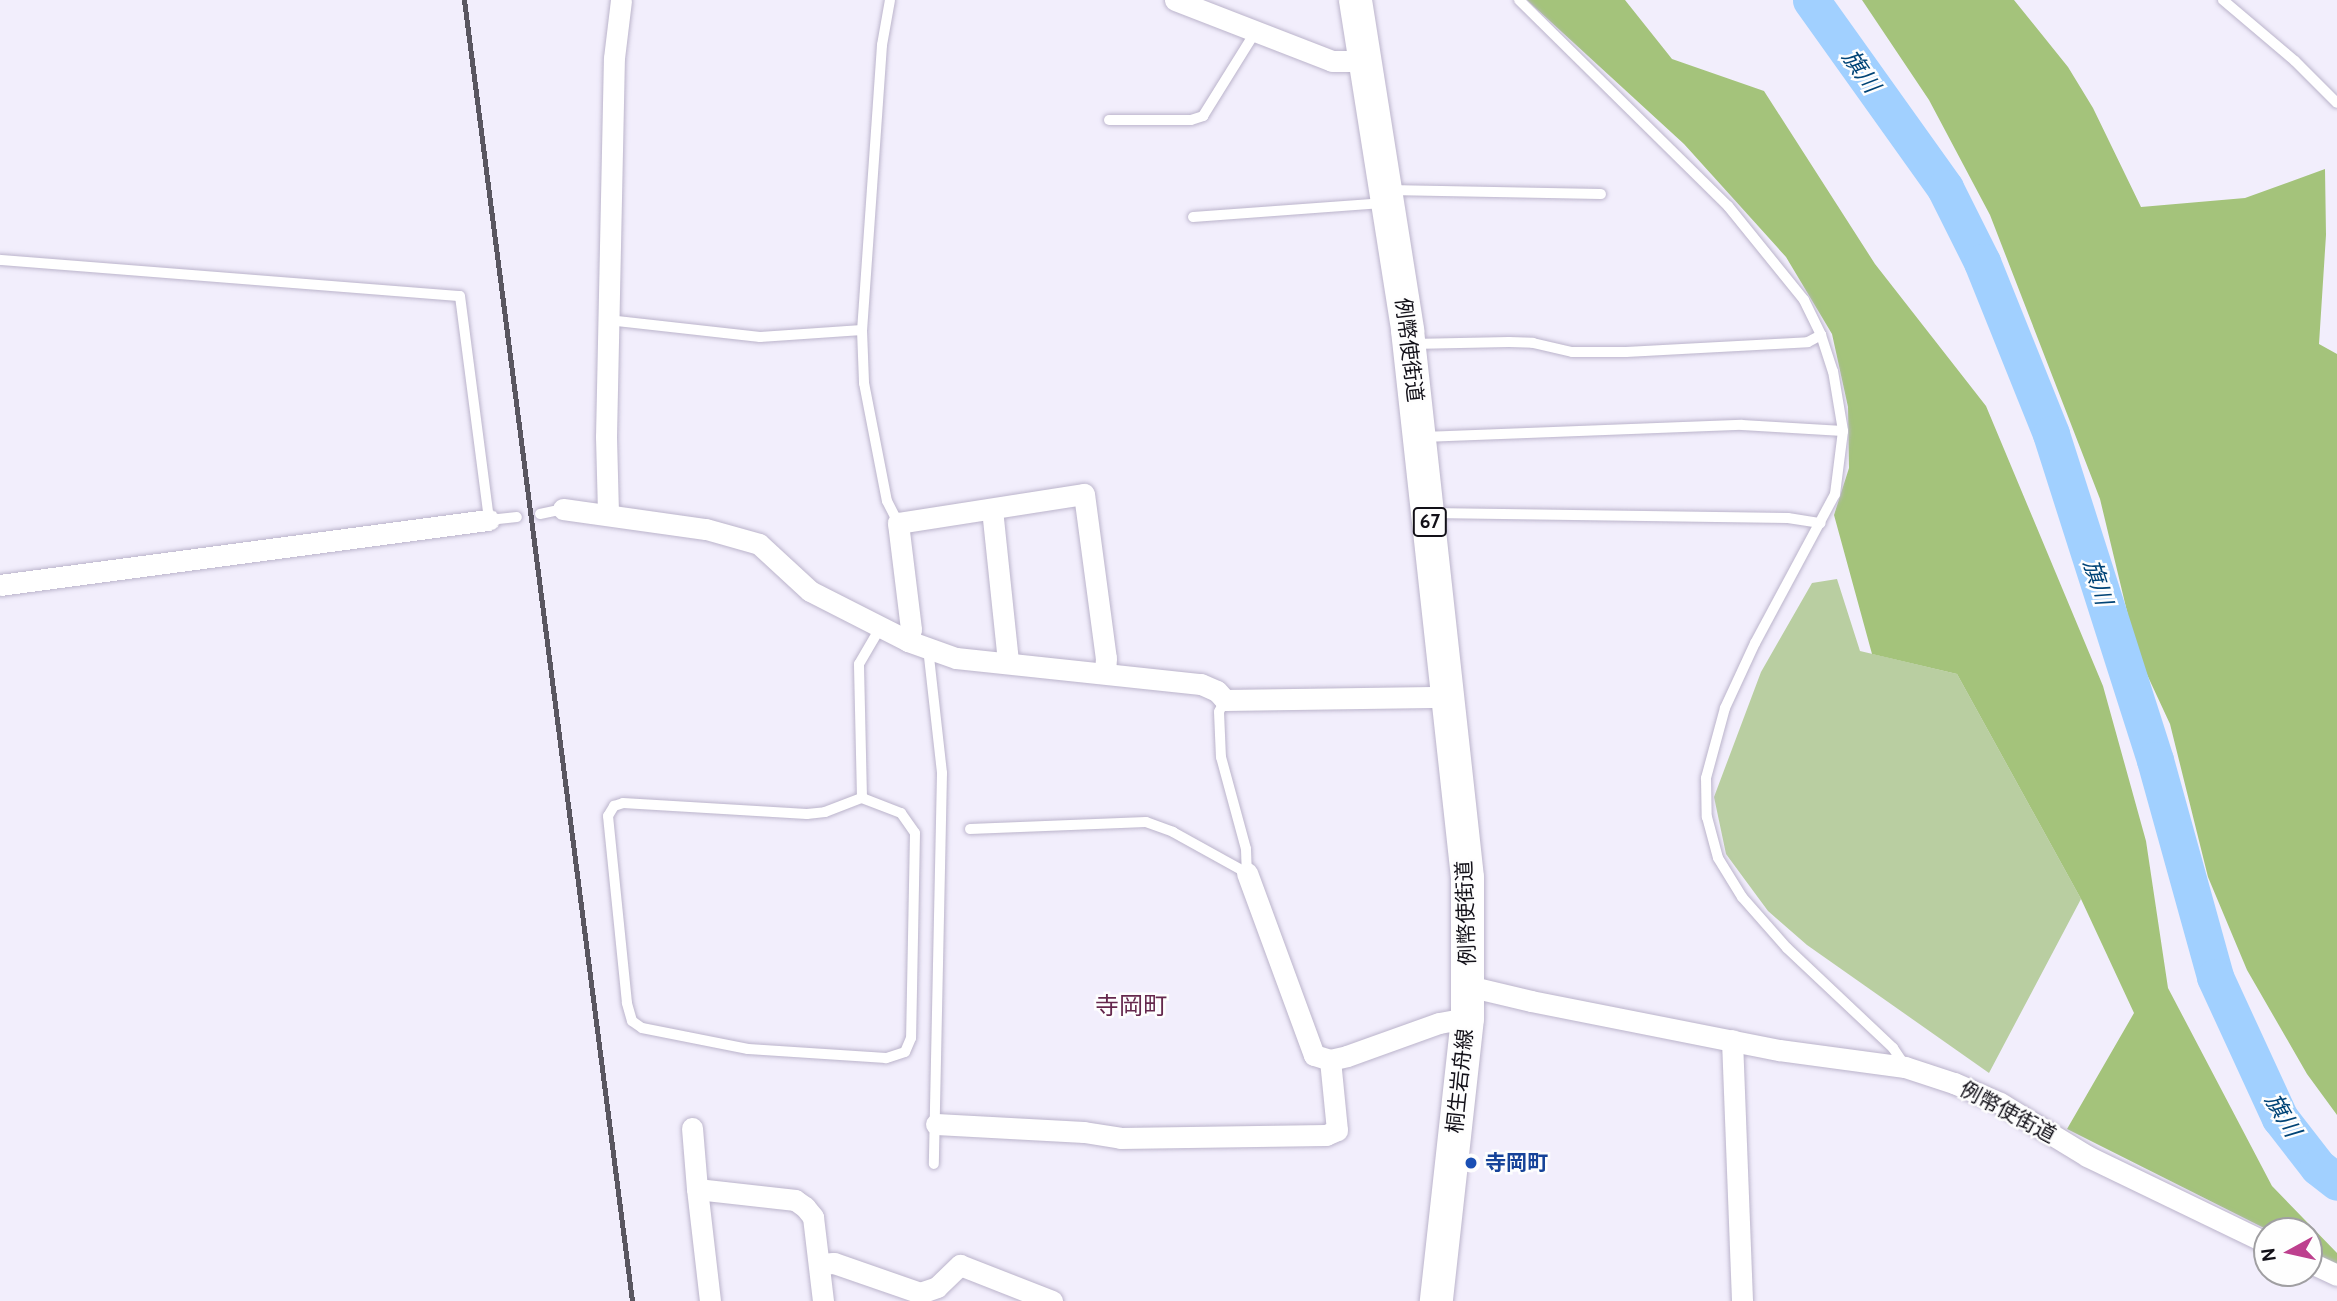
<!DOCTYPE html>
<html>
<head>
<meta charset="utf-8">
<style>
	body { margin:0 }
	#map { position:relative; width:2337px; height:1301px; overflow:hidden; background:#f2eefc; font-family:Cabin,"Noto Sans JP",sans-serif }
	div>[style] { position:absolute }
	.green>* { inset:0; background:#b9cea1 }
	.forest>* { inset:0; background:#a4c37b }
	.river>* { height:37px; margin:-18.5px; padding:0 18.5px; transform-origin:18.5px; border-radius:18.5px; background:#a1d0ff }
	.roads { filter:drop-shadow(0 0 2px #bbb4cb) drop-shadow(0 0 2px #bbb4cb) }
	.service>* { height:10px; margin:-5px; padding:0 5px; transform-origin:5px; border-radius:5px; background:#fff }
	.minor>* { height:21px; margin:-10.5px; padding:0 10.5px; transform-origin:10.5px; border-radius:10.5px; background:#fff }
	.primary>* { height:33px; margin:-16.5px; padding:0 16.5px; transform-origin:16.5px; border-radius:16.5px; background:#fff }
	.rail>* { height:5px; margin:-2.5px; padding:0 2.5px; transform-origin:2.5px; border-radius:2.5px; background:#595660 }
	.dots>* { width:19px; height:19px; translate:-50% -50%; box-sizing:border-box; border:4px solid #fefefe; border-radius:50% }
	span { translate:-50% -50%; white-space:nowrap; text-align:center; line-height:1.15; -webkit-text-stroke:5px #fefefe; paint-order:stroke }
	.shield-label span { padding:2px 5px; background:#fefefe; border:2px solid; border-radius:5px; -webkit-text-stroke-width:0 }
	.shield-label { font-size:19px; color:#121018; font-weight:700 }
	.street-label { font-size:21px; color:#121018 }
	.transit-label { font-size:21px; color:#164399; font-weight:700 }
	.left { translate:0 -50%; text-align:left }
	.water-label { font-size:23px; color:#047; font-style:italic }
	.quarter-label { font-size:24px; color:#65284d }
	.north { position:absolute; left:2253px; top:1217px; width:70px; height:70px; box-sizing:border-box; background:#fefefe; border:2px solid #a09fa2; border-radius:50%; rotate:262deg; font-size:19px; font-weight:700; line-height:28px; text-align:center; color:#121018 }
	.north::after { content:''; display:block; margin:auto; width:24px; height:32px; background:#bd408e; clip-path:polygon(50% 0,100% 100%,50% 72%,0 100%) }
</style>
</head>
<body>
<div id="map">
	<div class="green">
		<div style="clip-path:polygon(1837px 579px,1860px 651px,1957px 674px,2081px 899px,1989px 1073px,1807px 945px,1768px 911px,1726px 854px,1714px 797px,1761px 672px,1812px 583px)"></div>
	</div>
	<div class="forest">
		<div style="clip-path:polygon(1527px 0,1625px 0,1672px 59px,1764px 91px,1875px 264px,1986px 406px,2103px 686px,2146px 841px,2168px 988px,2272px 1186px,2337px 1253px,2337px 1265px,2309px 1251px,2309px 1231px,2270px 1231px,2067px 1129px,2134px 1013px,2081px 899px,1957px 674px,1872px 654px,1834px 515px,1849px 468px,1848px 407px,1832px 334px,1786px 257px,1684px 144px)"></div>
		<div style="clip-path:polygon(1862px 0,2014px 0,2068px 67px,2093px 108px,2141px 207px,2245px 198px,2325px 169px,2326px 235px,2319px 344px,2337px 354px,2337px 1115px,2307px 1074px,2247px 970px,2208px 877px,2170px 724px,2137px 653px,2100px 499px,1990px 215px,1929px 100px)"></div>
	</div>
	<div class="river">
		<div style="left:1811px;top:0;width:231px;rotate:54.5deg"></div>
		<div style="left:1945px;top:188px;width:83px;rotate:63.4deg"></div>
		<div style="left:1982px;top:262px;width:185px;rotate:68.1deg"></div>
		<div style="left:2051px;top:434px;width:342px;rotate:72.3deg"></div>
		<div style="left:2155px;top:760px;width:225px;rotate:74.5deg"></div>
		<div style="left:2215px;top:977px;width:155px;rotate:65.3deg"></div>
		<div style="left:2280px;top:1118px;width:62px;rotate:52.2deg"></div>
		<div style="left:2318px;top:1167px;width:24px;rotate:38deg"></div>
	</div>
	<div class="roads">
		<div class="service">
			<div style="left:890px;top:0;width:46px;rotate:100.1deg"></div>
			<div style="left:882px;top:45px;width:286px;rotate:94deg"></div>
			<div style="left:862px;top:330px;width:53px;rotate:87.8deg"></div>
			<div style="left:864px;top:383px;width:120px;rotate:79deg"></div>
			<div style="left:887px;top:501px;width:25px;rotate:63deg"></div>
			<div style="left:1519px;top:0;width:293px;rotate:44.6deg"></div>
			<div style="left:1728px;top:206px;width:121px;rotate:51deg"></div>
			<div style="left:1804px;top:300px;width:39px;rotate:64deg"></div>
			<div style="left:1821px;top:335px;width:38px;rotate:72deg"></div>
			<div style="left:1833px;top:371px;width:61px;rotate:80.5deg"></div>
			<div style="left:1843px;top:431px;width:64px;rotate:97.2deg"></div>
			<div style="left:1835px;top:494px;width:169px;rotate:118.2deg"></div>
			<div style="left:1755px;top:643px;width:72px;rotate:114.8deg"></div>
			<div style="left:1725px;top:708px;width:73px;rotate:105.2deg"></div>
			<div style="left:1706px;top:778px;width:39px;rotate:89deg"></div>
			<div style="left:1707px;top:817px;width:42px;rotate:75deg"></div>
			<div style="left:1718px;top:858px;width:46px;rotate:58.4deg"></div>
			<div style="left:1742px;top:897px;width:68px;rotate:48.6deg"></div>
			<div style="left:1787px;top:948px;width:146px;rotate:43.3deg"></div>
			<div style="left:1893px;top:1048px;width:22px;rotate:56deg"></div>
			<div style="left:2223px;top:0;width:94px;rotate:40.3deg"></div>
			<div style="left:2295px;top:61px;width:59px;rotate:45deg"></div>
			<div style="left:1109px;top:120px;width:82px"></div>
			<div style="left:1191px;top:120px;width:13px;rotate:-18deg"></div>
			<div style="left:1203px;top:116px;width:100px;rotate:-58.1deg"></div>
			<div style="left:1388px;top:190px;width:213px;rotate:1.1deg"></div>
			<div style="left:1193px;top:217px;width:193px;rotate:-4.2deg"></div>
			<div style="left:0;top:260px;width:461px;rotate:4.5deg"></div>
			<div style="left:460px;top:296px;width:226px;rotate:82.6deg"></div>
			<div style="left:489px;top:520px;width:28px;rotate:-6deg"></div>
			<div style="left:608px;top:320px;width:153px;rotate:6.4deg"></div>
			<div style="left:760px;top:337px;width:102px;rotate:-3.9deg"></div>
			<div style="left:1411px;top:344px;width:98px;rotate:-1.2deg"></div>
			<div style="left:1509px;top:342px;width:24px;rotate:2deg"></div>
			<div style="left:1533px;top:343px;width:40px;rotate:13deg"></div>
			<div style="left:1572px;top:352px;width:54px"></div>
			<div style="left:1626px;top:352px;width:182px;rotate:-3.1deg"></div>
			<div style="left:1808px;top:342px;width:15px;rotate:-28deg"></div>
			<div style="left:1423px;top:437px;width:319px;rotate:-2.2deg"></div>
			<div style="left:1742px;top:425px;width:101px;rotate:3.4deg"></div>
			<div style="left:1431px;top:513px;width:357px;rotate:0.8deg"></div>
			<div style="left:1788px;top:518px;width:33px;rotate:9deg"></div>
			<div style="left:540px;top:514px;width:24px;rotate:-12deg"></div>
			<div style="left:928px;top:648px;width:126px;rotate:83.6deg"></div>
			<div style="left:942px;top:773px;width:391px;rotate:91.2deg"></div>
			<div style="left:1225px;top:700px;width:13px;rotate:117deg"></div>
			<div style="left:1219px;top:712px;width:45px;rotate:87.5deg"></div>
			<div style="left:1221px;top:757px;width:95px;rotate:74.8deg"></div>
			<div style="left:1246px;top:849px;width:24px;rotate:88deg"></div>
			<div style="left:862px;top:798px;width:42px;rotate:21deg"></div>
			<div style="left:901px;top:813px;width:24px;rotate:55deg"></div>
			<div style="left:915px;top:833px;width:205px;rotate:91.1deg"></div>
			<div style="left:911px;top:1038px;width:15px;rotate:113deg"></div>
			<div style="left:905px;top:1052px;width:20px;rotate:162deg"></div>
			<div style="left:886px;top:1058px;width:138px;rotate:-176.3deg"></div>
			<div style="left:748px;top:1049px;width:108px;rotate:-168.8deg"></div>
			<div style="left:642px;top:1028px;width:12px;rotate:-145deg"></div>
			<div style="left:632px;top:1021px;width:19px;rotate:-106deg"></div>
			<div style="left:627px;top:1003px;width:188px;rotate:-95.8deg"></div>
			<div style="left:608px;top:816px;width:12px;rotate:-59deg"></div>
			<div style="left:614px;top:806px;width:9px;rotate:-18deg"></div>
			<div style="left:623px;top:803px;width:184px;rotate:3.4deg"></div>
			<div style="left:807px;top:814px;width:18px;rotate:-6deg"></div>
			<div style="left:825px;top:812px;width:40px;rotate:-21deg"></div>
			<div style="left:862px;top:798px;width:134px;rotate:-91.3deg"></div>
			<div style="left:859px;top:664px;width:42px;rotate:-59.7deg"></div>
			<div style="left:970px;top:829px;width:176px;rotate:-2.3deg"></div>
			<div style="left:1146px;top:822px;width:29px;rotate:20deg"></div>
			<div style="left:1173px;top:832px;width:85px;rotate:29deg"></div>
		</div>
		<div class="minor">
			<div style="left:1175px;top:0;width:168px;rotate:21.2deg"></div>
			<div style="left:1332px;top:61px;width:32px"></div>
			<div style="left:563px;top:509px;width:144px;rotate:8deg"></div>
			<div style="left:706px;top:529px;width:55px;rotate:15.8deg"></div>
			<div style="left:759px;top:544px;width:69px;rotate:42.7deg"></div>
			<div style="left:810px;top:591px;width:110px;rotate:27deg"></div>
			<div style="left:908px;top:641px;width:51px;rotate:19.5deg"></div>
			<div style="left:956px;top:658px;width:246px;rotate:6.1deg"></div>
			<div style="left:1201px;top:684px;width:17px;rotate:24deg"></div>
			<div style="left:1217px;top:691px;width:12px;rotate:48deg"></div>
			<div style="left:1225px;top:700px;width:224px;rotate:-0.8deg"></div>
			<div style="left:992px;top:509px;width:154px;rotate:84deg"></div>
			<div style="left:608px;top:513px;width:76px;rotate:-91.5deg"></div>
			<div style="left:606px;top:437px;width:379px;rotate:-88.8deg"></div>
			<div style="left:614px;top:58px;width:58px;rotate:-83.1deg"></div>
			<div style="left:0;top:585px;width:493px;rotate:-7.6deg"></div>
			<div style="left:908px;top:641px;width:12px;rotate:-76deg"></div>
			<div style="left:911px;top:629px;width:107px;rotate:-97deg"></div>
			<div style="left:898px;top:523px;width:188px;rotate:-8.9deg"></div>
			<div style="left:1084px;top:494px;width:165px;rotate:82.4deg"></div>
			<div style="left:1106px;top:658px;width:15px;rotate:94deg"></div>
			<div style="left:1247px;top:873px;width:194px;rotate:69.8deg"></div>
			<div style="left:1314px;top:1055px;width:17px;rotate:17deg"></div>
			<div style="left:1330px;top:1060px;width:17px;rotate:-13deg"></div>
			<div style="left:1347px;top:1056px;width:98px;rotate:-19.7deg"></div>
			<div style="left:1439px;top:1023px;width:28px;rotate:-10deg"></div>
			<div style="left:1468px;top:986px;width:65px;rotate:13.4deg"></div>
			<div style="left:1531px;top:1001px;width:253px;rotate:11.2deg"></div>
			<div style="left:1779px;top:1050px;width:127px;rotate:7.7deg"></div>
			<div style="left:1905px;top:1067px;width:52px;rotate:18.1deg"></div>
			<div style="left:1954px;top:1083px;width:50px;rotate:23.5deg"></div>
			<div style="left:2000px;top:1103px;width:102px;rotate:31.3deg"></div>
			<div style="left:2087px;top:1156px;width:200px;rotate:25.8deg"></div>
			<div style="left:1732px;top:1040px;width:261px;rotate:87.8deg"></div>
			<div style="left:936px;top:1124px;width:148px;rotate:3.1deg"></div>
			<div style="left:1084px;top:1132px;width:36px;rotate:9deg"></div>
			<div style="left:1120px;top:1138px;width:206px;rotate:-0.8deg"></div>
			<div style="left:1326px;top:1135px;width:12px;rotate:-24deg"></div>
			<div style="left:1337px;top:1130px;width:70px;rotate:-95.7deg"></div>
			<div style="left:692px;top:1128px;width:61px;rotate:85.3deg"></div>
			<div style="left:2309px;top:1262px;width:31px;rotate:25deg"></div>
			<div style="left:819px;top:1264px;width:15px;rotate:-4deg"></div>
			<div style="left:834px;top:1263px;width:91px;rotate:19.2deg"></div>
			<div style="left:920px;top:1293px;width:18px;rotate:-19deg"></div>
			<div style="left:937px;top:1287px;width:32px;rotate:-44deg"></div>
			<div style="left:960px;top:1265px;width:99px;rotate:21.4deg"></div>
			<div style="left:710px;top:1301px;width:113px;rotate:-96.6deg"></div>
			<div style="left:697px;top:1189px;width:99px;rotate:6.4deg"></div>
			<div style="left:795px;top:1200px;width:12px;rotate:35deg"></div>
			<div style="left:805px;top:1207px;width:13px;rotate:51deg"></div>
			<div style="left:813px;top:1217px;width:85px;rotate:83.2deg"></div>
		</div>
		<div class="primary">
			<div style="left:1355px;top:0;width:334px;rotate:81deg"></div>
			<div style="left:1407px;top:330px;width:550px;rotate:83.74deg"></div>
			<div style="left:1467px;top:877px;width:141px;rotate:90deg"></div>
			<div style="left:1467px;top:1018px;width:285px;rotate:96.3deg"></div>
		</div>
	</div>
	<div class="rail">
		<div style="left:464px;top:0;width:1312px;rotate:82.64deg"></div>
	</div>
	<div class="dots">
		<div style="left:1471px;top:1163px;background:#1a4fb4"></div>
	</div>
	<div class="shield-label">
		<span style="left:1430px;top:522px">67</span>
	</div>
	<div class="street-label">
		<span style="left:1409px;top:350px;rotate:83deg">例幣使街道</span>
		<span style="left:1466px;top:913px;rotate:-92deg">例幣使街道</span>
		<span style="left:1460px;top:1081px;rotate:-84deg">桐生岩舟線</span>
		<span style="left:2008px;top:1112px;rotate:28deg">例幣使街道</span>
	</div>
	<div class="transit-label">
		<span class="left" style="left:1485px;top:1163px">寺岡町</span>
	</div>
	<div class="water-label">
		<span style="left:1861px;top:71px;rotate:55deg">旗川</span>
		<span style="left:2098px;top:582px;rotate:72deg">旗川</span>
		<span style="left:2283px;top:1115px;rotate:59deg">旗川</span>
	</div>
	<div class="quarter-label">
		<span style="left:1131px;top:1006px">寺岡町</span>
	</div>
	<div class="north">N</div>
</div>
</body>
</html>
